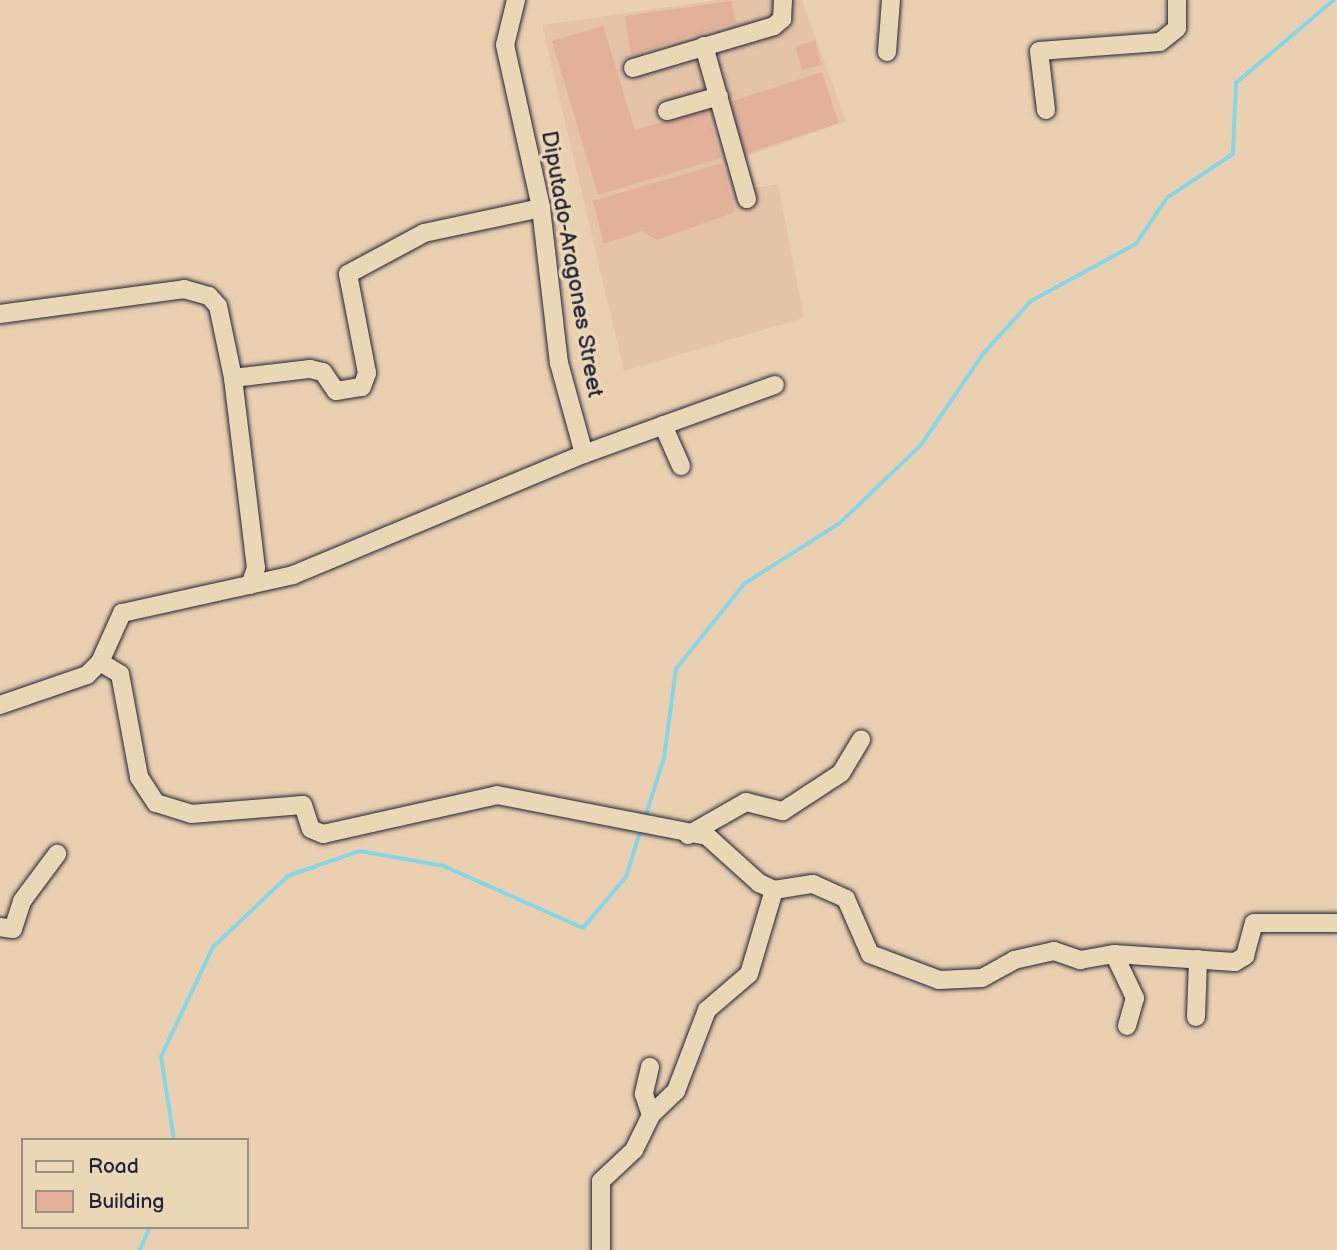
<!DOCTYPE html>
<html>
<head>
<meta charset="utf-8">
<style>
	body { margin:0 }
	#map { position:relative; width:1337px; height:1250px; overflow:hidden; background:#ead0b0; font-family:"Balsamiq Sans",sans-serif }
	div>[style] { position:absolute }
	.built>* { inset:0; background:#e4c3a7 }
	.stream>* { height:3.5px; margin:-1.75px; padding:0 1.75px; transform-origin:1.75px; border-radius:1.75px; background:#87d5e4 }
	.building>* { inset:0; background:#e3b09a; transform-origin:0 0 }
	.roads { filter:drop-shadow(0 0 2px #22223b) drop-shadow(0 0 2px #22223b) }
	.minor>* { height:18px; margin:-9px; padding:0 9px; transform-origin:9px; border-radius:9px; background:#ead7b5 }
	span { translate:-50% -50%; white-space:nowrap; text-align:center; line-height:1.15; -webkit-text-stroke:7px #ead7b5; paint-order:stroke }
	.street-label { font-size:23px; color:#22223b }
	.legend { position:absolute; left:21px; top:1138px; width:228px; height:91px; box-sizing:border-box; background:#ead7b5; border:2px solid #9a8f84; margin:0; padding:9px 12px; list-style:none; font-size:21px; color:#22223b }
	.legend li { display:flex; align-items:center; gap:14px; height:35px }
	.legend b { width:35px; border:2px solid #9a8f84 }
</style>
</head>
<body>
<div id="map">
	<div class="built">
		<div style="clip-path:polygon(719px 0,802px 0,846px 121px,744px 157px,754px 188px,778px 184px,804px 318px,624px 371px,542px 25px)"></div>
	</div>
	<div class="stream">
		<div style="left:645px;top:818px;width:63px;rotate:-72.4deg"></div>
		<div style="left:664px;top:758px;width:90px;rotate:-82.3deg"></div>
		<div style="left:676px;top:669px;width:109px;rotate:-51.3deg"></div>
		<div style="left:744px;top:584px;width:114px;rotate:-32.4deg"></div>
		<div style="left:840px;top:523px;width:112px;rotate:-43.9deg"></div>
		<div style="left:921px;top:445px;width:110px;rotate:-55.7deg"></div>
		<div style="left:983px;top:354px;width:72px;rotate:-47.8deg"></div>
		<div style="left:1031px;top:301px;width:119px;rotate:-28.5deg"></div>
		<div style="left:1136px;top:244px;width:55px;rotate:-56deg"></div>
		<div style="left:1167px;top:198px;width:79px;rotate:-33.7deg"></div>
		<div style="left:1233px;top:154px;width:71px;rotate:-87.6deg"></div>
		<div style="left:1236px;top:83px;width:128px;rotate:-40.3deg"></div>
		<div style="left:174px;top:1140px;width:84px;rotate:-98.9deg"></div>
		<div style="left:161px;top:1057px;width:122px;rotate:-64.7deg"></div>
		<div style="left:213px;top:947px;width:103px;rotate:-43.4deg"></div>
		<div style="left:288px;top:876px;width:76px;rotate:-19.1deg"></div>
		<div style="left:360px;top:851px;width:85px;rotate:10.1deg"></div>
		<div style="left:444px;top:866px;width:152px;rotate:24deg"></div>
		<div style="left:583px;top:928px;width:67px;rotate:-49.9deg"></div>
		<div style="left:626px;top:877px;width:50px;rotate:-72.6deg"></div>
		<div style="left:140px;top:1250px;width:25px;rotate:-67deg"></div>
	</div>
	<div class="building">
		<div style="clip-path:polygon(731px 1px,736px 22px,631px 55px,625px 16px)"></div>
		<div style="clip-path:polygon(603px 26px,635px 130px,706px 109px,721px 158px,598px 195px,552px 41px)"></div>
		<div style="left:815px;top:41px;width:25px;height:20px;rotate:76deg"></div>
		<div style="left:822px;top:72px;width:54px;height:100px;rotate:72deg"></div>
		<div style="clip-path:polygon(722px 163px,735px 212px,657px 240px,642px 231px,604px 244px,593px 201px)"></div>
	</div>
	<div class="roads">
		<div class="minor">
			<div style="left:516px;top:0;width:46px;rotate:103.7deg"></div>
			<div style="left:505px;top:45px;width:167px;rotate:77.5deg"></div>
			<div style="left:541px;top:208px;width:156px;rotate:83.4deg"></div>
			<div style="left:559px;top:363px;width:94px;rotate:74.6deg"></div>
			<div style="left:704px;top:46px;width:159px;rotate:74.3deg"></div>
			<div style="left:887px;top:52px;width:52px;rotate:-85.6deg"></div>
			<div style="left:633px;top:68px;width:147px;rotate:-16.6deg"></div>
			<div style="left:774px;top:26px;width:11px;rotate:-41deg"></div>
			<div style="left:782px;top:19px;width:19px;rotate:-87deg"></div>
			<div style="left:1046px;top:110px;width:59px;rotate:-96.8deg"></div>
			<div style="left:1039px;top:51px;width:121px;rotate:-4.3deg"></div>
			<div style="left:1160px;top:42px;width:22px;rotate:-39deg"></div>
			<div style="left:1177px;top:28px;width:28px;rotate:-90deg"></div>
			<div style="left:667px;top:111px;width:54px;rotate:-16.1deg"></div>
			<div style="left:0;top:314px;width:186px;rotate:-7.7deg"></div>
			<div style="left:184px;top:289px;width:26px;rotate:16deg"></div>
			<div style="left:209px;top:296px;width:13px;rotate:48deg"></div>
			<div style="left:218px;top:306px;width:74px;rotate:78.2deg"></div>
			<div style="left:233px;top:378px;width:191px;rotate:83.1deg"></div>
			<div style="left:256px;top:568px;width:18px;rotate:109deg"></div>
			<div style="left:233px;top:378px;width:78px;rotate:-6.7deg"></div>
			<div style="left:310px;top:369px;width:13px;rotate:13deg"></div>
			<div style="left:323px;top:372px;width:23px;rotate:56deg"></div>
			<div style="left:336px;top:391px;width:26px;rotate:-9deg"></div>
			<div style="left:362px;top:387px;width:15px;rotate:-70deg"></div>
			<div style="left:367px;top:373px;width:101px;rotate:-100.9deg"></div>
			<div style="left:348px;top:274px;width:86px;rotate:-28.3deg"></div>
			<div style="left:424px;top:233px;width:120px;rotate:-12.1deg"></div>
			<div style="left:663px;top:425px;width:45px;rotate:66.3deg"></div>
			<div style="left:100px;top:662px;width:23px;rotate:31deg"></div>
			<div style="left:120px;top:674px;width:105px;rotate:79.5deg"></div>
			<div style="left:139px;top:777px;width:31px;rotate:57deg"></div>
			<div style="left:156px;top:803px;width:37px;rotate:17deg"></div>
			<div style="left:191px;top:814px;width:112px;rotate:-4.6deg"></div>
			<div style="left:303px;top:805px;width:25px;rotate:72deg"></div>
			<div style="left:311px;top:829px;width:13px;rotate:23deg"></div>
			<div style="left:323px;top:834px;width:178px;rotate:-12.6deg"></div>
			<div style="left:497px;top:795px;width:214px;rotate:11deg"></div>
			<div style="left:707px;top:836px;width:70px;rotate:42.1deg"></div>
			<div style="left:759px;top:883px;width:17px;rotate:25deg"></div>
			<div style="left:774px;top:890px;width:39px;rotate:-9deg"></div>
			<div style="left:813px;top:884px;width:36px;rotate:24deg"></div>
			<div style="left:846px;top:899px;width:60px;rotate:66.4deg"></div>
			<div style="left:870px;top:954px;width:74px;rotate:20.6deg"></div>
			<div style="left:939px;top:980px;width:43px;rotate:-2.7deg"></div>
			<div style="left:982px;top:978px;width:37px;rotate:-29deg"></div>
			<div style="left:1014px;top:960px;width:41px;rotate:-12.7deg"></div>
			<div style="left:1054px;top:951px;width:28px;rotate:19deg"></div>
			<div style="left:1080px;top:960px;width:35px;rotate:-10deg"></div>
			<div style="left:1114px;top:954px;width:121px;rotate:3.8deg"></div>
			<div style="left:1235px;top:962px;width:12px;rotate:-31deg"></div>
			<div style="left:1245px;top:956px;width:34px;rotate:-75deg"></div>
			<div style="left:1254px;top:923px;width:83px"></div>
			<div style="left:0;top:705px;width:92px;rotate:-19deg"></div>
			<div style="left:87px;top:675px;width:18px;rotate:-45deg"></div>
			<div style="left:100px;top:662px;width:54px;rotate:-65.8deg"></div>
			<div style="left:122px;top:613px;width:175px;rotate:-12.5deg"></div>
			<div style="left:293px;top:575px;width:315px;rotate:-22.6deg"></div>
			<div style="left:584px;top:454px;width:203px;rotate:-19.9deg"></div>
			<div style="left:688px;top:835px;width:67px;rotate:-29.6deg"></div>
			<div style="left:746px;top:802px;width:38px;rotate:14deg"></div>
			<div style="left:783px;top:811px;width:69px;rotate:-33.2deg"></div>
			<div style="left:841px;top:773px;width:39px;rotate:-59deg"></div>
			<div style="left:0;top:927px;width:13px;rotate:9deg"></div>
			<div style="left:13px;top:929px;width:29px;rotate:-72deg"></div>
			<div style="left:22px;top:901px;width:59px;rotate:-53.3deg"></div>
			<div style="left:1114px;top:954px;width:49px;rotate:64.5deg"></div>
			<div style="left:1135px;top:998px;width:29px;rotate:106deg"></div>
			<div style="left:1196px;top:1017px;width:58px;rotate:-88deg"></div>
			<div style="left:650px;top:1067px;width:28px;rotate:103deg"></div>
			<div style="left:644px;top:1094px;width:22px;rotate:72deg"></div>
			<div style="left:601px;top:1250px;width:69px;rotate:-90deg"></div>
			<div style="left:601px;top:1181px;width:45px;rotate:-43.2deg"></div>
			<div style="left:634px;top:1150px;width:39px;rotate:-64deg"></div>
			<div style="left:651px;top:1115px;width:35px;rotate:-44deg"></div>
			<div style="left:676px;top:1091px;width:87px;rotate:-69.1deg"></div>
			<div style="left:707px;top:1010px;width:55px;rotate:-40.6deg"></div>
			<div style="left:749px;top:974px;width:88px;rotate:-73.4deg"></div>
		</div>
	</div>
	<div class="street-label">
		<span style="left:572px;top:264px;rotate:80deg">Diputado-Aragones Street</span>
	</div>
	<ul class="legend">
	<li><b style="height:9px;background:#ead7b5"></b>Road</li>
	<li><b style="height:19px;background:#e3b09a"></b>Building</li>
	</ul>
</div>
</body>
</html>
